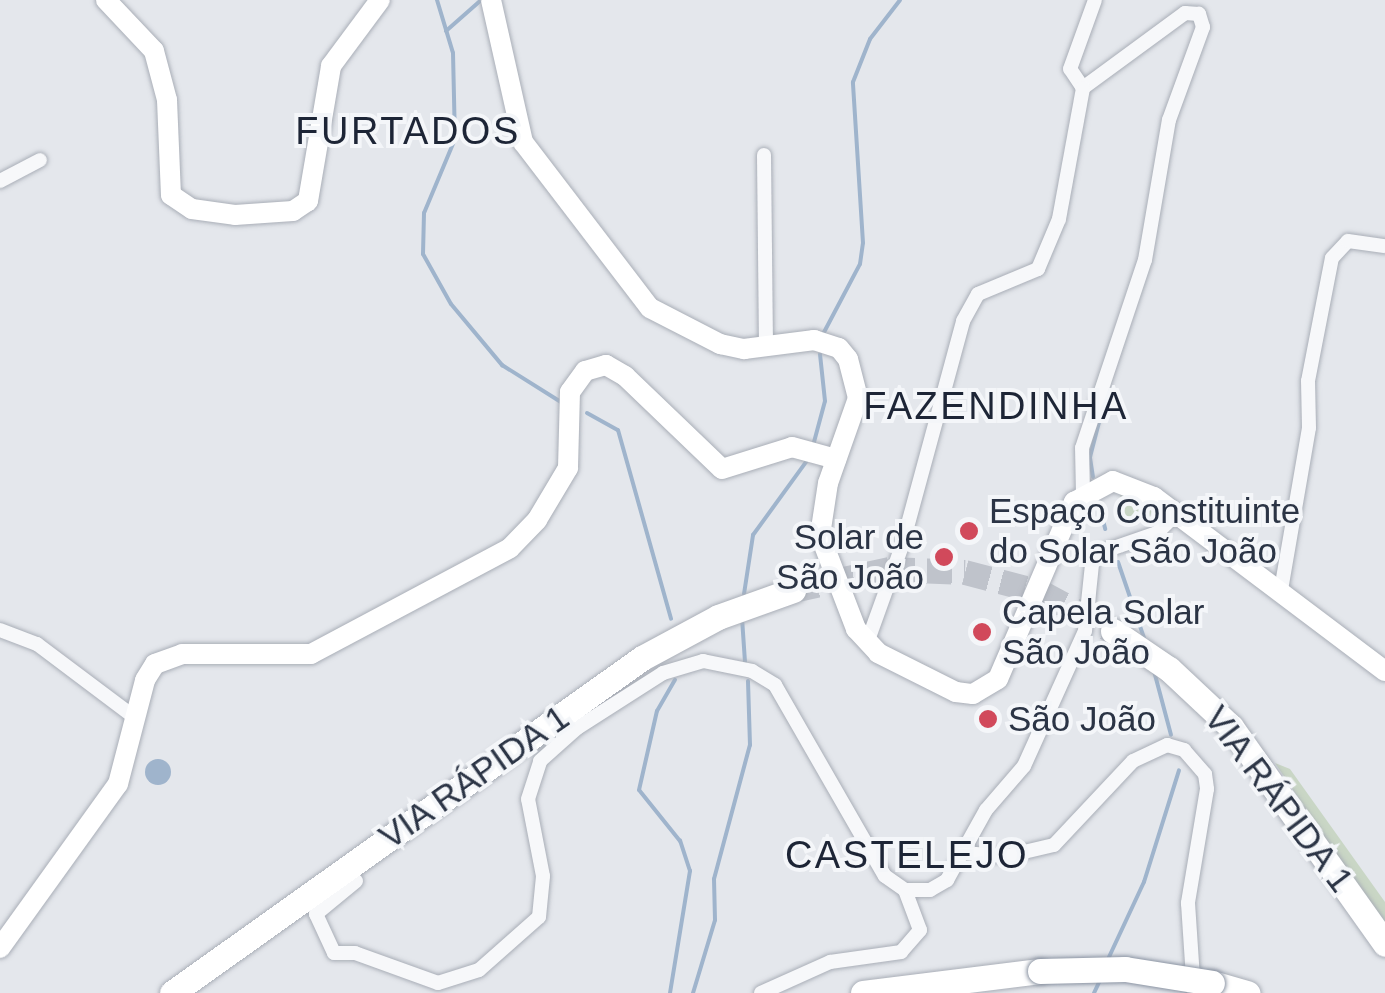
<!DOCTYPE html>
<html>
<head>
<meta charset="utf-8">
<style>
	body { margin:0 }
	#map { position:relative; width:1385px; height:993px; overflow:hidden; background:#e4e7ec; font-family:Arial,sans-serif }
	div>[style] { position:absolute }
	.green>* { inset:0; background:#c9d6c5 }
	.water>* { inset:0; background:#9fb4cc }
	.round { border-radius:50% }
	.stream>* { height:4px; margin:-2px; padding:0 2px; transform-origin:2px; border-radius:2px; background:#9fb4cc }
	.highway-tunnel>* { height:25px; margin-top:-12.5px; transform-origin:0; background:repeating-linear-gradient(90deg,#bfc3cb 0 25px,transparent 0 37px) }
	.roads { filter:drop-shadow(0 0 2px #a9aeb7) drop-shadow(0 0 2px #a9aeb7) }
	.street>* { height:14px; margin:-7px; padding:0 7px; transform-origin:7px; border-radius:7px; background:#f7f8fa }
	.secondary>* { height:20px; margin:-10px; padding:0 10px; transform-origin:10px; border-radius:10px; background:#fff }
	.highway>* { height:25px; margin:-12.5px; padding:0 12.5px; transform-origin:12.5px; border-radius:12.5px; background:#fff }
	.bridges { filter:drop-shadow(0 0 2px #8b94a3) drop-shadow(0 0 2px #8b94a3) }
	.highway-bridge>* { height:25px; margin:-12.5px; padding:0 12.5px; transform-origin:12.5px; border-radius:12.5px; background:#fff }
	.dots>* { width:28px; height:28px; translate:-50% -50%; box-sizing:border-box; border:5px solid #f4f6f9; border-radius:50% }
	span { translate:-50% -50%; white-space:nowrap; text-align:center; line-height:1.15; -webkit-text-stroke:8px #f4f6f9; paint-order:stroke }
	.poi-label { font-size:35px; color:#2b3445 }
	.left { translate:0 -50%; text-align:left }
	.right { translate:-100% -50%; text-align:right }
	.street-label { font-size:35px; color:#2b3445 }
	.neighbourhood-label { font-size:38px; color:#1d2536; letter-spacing:2.5px }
</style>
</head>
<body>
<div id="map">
	<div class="green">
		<div style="clip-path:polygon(1120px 491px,1153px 507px,1149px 520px,1123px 524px)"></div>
		<div style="clip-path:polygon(1275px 763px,1290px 769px,1385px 902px,1385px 928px)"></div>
	</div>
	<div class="water">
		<div class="round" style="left:145px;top:759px;width:26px;height:26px"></div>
	</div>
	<div class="stream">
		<div style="left:437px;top:0;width:55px;rotate:73.2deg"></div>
		<div style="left:453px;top:53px;width:86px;rotate:88.7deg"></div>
		<div style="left:455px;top:139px;width:80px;rotate:112.7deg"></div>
		<div style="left:424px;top:213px;width:41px;rotate:91.4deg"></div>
		<div style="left:423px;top:254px;width:57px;rotate:60.8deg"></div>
		<div style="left:451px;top:304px;width:80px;rotate:50.1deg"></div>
		<div style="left:502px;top:365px;width:70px;rotate:32.1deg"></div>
		<div style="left:446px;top:31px;width:45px;rotate:-41.4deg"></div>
		<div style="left:822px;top:336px;width:81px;rotate:-62.2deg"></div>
		<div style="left:860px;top:264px;width:21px;rotate:-82deg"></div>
		<div style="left:863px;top:243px;width:161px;rotate:-93.6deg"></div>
		<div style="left:853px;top:82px;width:46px;rotate:-68.4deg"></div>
		<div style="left:870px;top:39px;width:49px;rotate:-52.4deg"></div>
		<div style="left:587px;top:413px;width:35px;rotate:29deg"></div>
		<div style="left:618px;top:430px;width:196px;rotate:74.3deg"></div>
		<div style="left:814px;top:442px;width:42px;rotate:-75deg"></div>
		<div style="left:825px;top:401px;width:47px;rotate:-96.1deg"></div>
		<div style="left:1093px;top:477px;width:20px;rotate:-99deg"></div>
		<div style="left:1090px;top:457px;width:56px;rotate:-75.5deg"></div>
		<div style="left:1097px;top:496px;width:34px;rotate:76deg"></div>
		<div style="left:1118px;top:562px;width:80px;rotate:71.1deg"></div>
		<div style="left:744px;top:594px;width:60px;rotate:-81.3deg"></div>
		<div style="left:753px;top:535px;width:90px;rotate:-54deg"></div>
		<div style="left:742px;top:618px;width:44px;rotate:86.1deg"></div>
		<div style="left:1154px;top:671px;width:66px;rotate:75.1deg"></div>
		<div style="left:1109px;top:957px;width:83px;rotate:-65deg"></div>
		<div style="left:1144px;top:882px;width:117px;rotate:-72.6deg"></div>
		<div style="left:670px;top:993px;width:124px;rotate:-80.7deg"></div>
		<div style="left:690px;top:871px;width:32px;rotate:-108deg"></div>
		<div style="left:680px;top:841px;width:65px;rotate:-128.8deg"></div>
		<div style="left:639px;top:790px;width:81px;rotate:-77.2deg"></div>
		<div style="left:657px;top:711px;width:36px;rotate:-60deg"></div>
		<div style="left:693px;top:993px;width:76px;rotate:-73.2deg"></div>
		<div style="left:715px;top:920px;width:41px;rotate:-91.4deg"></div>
		<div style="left:714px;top:879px;width:139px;rotate:-75deg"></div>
		<div style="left:750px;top:745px;width:64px;rotate:-91.8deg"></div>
		<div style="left:1094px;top:993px;width:14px;rotate:-65deg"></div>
	</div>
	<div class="highway-tunnel">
		<div style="left:793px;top:590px;width:99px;rotate:-12.2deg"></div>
		<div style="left:890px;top:569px;width:75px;rotate:2.3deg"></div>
		<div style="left:965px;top:572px;width:79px;rotate:14.7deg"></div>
		<div style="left:1041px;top:592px;width:82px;rotate:28.4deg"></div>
	</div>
	<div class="roads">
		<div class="street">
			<div style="left:764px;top:155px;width:193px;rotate:89.4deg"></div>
			<div style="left:0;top:181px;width:45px;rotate:-27.7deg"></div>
			<div style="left:1083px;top:494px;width:46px;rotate:-91.2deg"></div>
			<div style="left:1082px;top:448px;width:198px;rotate:-71.5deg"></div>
			<div style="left:1145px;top:260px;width:142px;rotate:-80.3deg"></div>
			<div style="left:1169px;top:120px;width:99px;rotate:-69.9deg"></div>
			<div style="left:1203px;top:27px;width:14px;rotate:-107deg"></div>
			<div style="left:1199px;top:14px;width:14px;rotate:-176deg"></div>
			<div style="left:1185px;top:13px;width:127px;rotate:143.7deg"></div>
			<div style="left:1083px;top:88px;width:23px;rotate:-124deg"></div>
			<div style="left:1070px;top:69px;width:73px;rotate:-70.1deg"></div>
			<div style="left:1281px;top:590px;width:164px;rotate:-80.2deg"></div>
			<div style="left:1309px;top:428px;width:47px;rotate:-91.2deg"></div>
			<div style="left:1308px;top:381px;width:125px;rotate:-79deg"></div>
			<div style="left:1332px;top:258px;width:23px;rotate:-47deg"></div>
			<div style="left:1348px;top:241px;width:37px;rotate:8deg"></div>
			<div style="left:0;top:630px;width:40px;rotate:21deg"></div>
			<div style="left:37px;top:644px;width:125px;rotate:36.9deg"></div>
			<div style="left:867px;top:643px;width:103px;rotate:-70.2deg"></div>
			<div style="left:902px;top:546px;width:233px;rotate:-74.8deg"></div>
			<div style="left:963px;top:321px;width:31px;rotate:-61deg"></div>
			<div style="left:978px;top:294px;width:65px;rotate:-22.6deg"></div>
			<div style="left:1038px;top:269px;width:54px;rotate:-67.2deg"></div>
			<div style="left:1059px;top:219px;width:133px;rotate:-79.6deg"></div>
			<div style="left:960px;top:853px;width:47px;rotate:3.7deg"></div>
			<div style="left:1007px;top:856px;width:48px;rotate:-13.2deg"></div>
			<div style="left:1054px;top:845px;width:115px;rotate:-46.8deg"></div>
			<div style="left:1133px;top:761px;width:38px;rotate:-25deg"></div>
			<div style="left:1167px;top:745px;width:18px;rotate:16deg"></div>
			<div style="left:1184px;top:750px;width:32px;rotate:49deg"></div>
			<div style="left:1205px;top:774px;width:15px;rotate:82deg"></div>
			<div style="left:1207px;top:789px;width:116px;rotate:99.5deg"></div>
			<div style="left:1188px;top:903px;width:90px;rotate:86.2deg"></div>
			<div style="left:356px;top:881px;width:52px;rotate:140.5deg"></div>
			<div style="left:316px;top:914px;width:43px;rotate:65.2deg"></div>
			<div style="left:334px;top:953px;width:21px"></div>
			<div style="left:355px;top:953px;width:88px;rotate:19.9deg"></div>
			<div style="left:438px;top:983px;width:43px;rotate:-17.6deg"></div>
			<div style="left:479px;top:970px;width:80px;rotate:-41.5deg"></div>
			<div style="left:539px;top:917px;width:41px;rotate:-84.4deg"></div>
			<div style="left:543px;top:876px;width:78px;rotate:-101deg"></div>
			<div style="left:528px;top:799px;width:40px;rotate:-72deg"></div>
			<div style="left:540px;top:761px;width:50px;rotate:-41.7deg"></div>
			<div style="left:577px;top:728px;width:102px;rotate:-32.6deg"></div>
			<div style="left:663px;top:673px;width:42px;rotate:-16.7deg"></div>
			<div style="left:703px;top:661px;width:50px;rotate:11.5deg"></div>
			<div style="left:752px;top:671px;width:27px;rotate:31deg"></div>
			<div style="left:775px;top:685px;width:220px;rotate:60.1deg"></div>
			<div style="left:885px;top:876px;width:24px;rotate:35deg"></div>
			<div style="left:905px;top:890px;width:25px"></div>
			<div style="left:930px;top:890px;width:20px;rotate:-30deg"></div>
			<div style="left:947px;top:880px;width:80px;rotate:-60.9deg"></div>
			<div style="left:986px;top:810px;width:58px;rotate:-49.2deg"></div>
			<div style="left:1024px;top:766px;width:148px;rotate:-65.7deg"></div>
			<div style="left:1085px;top:631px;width:76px;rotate:-84deg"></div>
			<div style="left:1093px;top:555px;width:68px;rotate:-19deg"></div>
			<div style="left:1157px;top:533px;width:28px;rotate:-45deg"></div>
			<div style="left:761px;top:993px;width:76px;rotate:-24.2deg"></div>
			<div style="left:830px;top:962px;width:72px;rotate:-8deg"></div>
			<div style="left:901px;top:952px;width:29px;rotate:-49deg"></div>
			<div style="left:920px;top:930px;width:43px;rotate:-110.6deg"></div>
		</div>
		<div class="secondary">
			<div style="left:106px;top:0;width:70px;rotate:46.7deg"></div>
			<div style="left:154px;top:51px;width:51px;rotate:75.1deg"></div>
			<div style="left:167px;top:100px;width:95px;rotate:87.6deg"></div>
			<div style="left:171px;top:195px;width:25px;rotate:34deg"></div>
			<div style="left:192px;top:209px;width:43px;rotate:7.9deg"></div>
			<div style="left:235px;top:215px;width:58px;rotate:-3.9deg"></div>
			<div style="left:293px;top:211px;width:18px;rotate:-34deg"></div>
			<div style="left:308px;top:201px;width:137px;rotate:-80.3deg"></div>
			<div style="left:331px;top:66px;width:82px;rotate:-53.4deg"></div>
			<div style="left:491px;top:0;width:146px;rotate:77.3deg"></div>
			<div style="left:523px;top:142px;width:209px;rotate:52.6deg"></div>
			<div style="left:650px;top:308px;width:79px;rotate:27.2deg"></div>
			<div style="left:720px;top:344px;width:25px;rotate:12deg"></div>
			<div style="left:744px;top:349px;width:71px;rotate:-7.3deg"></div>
			<div style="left:814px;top:340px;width:26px;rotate:18deg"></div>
			<div style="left:839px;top:348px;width:14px;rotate:51deg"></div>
			<div style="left:848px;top:359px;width:40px;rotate:75.6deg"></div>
			<div style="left:858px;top:398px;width:90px;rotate:109.4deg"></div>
			<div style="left:828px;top:483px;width:53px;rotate:98.7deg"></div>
			<div style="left:820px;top:535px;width:101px;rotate:69deg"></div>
			<div style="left:856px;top:629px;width:33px;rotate:47deg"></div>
			<div style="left:878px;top:653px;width:87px;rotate:26.6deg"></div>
			<div style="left:956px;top:692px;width:17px;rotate:7deg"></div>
			<div style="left:973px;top:694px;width:29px;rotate:-31deg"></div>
			<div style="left:998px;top:679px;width:193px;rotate:-66.8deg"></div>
			<div style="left:1074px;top:502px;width:44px;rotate:-28.3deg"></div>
			<div style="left:1113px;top:481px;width:44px;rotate:21.3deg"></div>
			<div style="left:1154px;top:497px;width:289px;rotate:37deg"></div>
			<div style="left:0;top:948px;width:202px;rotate:-54.3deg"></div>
			<div style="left:118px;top:784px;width:107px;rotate:-75.4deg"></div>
			<div style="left:145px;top:680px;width:19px;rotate:-58deg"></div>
			<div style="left:155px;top:664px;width:29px;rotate:-20deg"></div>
			<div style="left:182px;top:654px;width:129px"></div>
			<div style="left:311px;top:654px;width:225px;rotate:-28deg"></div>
			<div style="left:510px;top:548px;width:39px;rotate:-46deg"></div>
			<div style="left:537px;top:520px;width:61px;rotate:-59.2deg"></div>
			<div style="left:568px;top:468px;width:76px;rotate:-88.5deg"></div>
			<div style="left:570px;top:392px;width:26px;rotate:-54deg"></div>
			<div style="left:585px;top:371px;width:22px;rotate:-16deg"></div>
			<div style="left:606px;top:365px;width:22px;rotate:30deg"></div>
			<div style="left:625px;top:376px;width:134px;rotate:43.8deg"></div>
			<div style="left:722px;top:469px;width:73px;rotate:-17.4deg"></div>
			<div style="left:792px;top:447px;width:46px;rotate:15.3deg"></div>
		</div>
		<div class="highway">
			<div style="left:1113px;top:631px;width:68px;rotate:34.2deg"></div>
			<div style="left:1169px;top:669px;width:85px;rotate:43.1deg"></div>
			<div style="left:1231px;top:727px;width:266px;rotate:54.6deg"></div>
			<div style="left:1212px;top:983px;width:37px;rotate:16deg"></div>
			<div style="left:172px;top:993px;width:577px;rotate:-35.48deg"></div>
			<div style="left:642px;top:658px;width:86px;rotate:-28.3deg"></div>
			<div style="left:718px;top:617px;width:80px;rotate:-19.8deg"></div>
			<div style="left:863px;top:993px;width:178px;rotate:-7.1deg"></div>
		</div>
	</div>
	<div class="bridges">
		<div class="highway-bridge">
			<div style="left:1040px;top:971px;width:85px;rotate:-1.3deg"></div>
			<div style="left:1125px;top:969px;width:88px;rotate:9.1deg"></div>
		</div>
	</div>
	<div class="dots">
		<div style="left:969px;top:531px;background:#d1495b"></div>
		<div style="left:944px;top:557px;background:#d1495b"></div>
		<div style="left:982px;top:632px;background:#d1495b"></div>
		<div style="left:988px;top:719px;background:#d1495b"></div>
	</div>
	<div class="poi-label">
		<span class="left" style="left:989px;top:531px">Espaço Constituinte<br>do Solar São João</span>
		<span class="right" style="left:924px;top:557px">Solar de<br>São João</span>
		<span class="left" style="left:1002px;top:632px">Capela Solar<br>São João</span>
		<span class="left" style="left:1008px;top:719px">São João</span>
	</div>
	<div class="street-label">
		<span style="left:474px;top:777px;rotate:-35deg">VIA RÁPIDA 1</span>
		<span style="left:1279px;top:799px;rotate:53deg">VIA RÁPIDA 1</span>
	</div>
	<div class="neighbourhood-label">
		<span style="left:408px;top:132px">FURTADOS</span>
		<span style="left:996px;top:407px">FAZENDINHA</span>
		<span style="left:907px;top:856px">CASTELEJO</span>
	</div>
</div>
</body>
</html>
